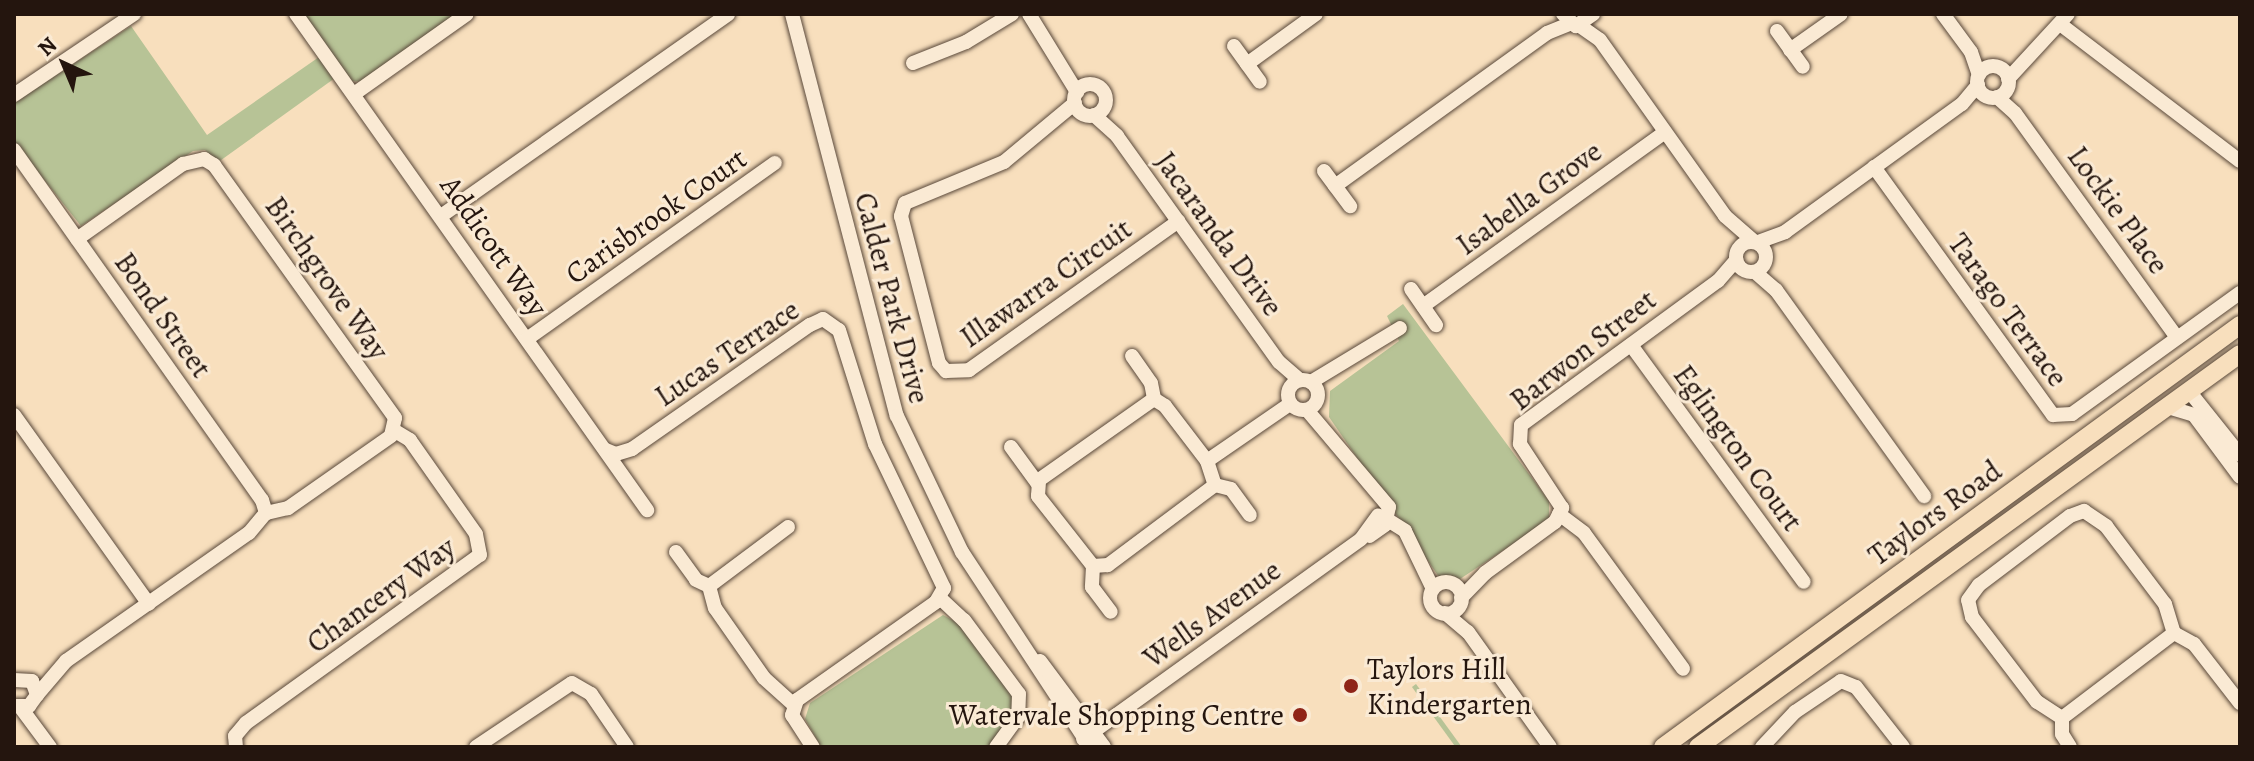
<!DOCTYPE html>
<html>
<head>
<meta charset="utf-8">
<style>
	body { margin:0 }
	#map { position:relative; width:2254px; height:761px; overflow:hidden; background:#f8dfbd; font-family:Alegreya,serif }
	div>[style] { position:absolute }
	.green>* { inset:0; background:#b7c396; transform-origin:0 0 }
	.roads { filter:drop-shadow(0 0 2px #59483a) drop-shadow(0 0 2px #59483a) }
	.minor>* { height:14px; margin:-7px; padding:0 7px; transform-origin:7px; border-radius:7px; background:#faead4 }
	.minor>.ring { margin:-7px; padding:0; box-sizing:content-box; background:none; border:14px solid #faead4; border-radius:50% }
	.major>* { height:18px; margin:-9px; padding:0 9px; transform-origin:9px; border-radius:9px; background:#f8dfbd }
	.dots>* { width:22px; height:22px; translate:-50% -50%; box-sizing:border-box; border:4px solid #faead4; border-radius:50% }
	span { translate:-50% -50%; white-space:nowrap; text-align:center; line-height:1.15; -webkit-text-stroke:6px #faead4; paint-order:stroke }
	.street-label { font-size:30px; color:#24150e }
	.poi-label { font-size:30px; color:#24150e }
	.left { translate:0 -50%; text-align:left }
	.right { translate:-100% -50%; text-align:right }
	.frame { position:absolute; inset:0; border:16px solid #24150e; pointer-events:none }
	.north { position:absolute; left:24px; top:24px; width:80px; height:80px; -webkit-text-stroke:6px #faead4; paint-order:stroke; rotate:316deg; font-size:22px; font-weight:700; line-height:32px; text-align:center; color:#24150e }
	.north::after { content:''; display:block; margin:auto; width:28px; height:36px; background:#24150e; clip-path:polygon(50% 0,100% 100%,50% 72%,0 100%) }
</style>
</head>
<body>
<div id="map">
	<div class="green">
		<div style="clip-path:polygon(304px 14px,457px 14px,364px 82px,352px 81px)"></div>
		<div style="clip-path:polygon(131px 26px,207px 135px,319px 57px,335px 78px,217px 163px,205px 150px,193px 151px,81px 226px,14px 142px,14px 103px)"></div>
		<div style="clip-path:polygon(1403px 304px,1549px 501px,1549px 520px,1460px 579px,1439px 577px,1329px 417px,1330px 391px,1399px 341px,1387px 316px)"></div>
		<div style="clip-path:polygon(943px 615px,962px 625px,1015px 699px,1016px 710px,994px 747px,821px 747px,805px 719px,810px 703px)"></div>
		<div style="left:1416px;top:684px;width:77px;height:5px;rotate:54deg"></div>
	</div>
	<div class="roads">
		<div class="minor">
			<div style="left:296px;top:14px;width:608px;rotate:54.71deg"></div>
			<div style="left:792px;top:14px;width:415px;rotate:75.4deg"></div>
			<div style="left:897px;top:416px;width:151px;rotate:64.5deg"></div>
			<div style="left:962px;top:552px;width:233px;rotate:56.7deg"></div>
			<div style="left:1029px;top:14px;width:92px;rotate:58.4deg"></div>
			<div style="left:1563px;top:14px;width:18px;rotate:43deg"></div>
			<div style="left:1576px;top:26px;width:21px;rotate:-35deg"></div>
			<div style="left:1943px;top:14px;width:47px;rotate:53.6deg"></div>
			<div style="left:1971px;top:52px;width:24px;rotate:71deg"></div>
			<div style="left:2060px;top:24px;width:226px;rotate:37.3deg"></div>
			<div style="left:1580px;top:26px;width:24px;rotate:35deg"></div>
			<div style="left:1600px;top:40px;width:216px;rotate:54.6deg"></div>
			<div style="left:1725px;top:216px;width:38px;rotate:41deg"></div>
			<div style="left:1777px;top:31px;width:44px;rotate:54.2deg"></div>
			<div style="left:1234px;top:46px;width:44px;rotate:54.2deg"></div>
			<div style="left:1790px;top:50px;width:62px;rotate:-35.2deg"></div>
			<div style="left:913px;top:63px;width:57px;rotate:-21.6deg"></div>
			<div style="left:966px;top:42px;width:54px;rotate:-31.3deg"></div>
			<div style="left:1247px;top:64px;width:85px;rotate:-35.9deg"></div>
			<div class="ring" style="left:1977px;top:66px;width:18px;height:18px"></div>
			<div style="left:2008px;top:79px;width:88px;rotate:-47.3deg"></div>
			<div class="ring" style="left:1074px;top:84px;width:18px;height:18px"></div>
			<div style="left:354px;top:94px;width:138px;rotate:-35.3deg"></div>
			<div style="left:14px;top:95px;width:145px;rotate:-34deg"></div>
			<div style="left:1997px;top:97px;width:24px;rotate:42deg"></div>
			<div style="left:2015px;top:113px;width:277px;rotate:54.2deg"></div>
			<div style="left:1075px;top:103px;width:92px;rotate:140.3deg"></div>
			<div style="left:1004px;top:162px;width:107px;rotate:157.5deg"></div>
			<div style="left:905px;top:203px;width:14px;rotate:107deg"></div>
			<div style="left:901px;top:216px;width:152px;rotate:75.5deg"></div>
			<div style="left:939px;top:363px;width:11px;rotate:49deg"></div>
			<div style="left:946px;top:371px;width:23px;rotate:-2deg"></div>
			<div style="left:969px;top:370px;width:257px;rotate:-35.4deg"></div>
			<div style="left:1094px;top:115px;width:31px;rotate:42deg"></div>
			<div style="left:1117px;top:136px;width:278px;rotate:54.4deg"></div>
			<div style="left:1279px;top:362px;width:28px;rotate:41deg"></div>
			<div style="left:14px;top:150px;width:429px;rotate:54.7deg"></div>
			<div style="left:262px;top:500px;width:14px;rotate:73deg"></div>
			<div style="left:1874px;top:167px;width:306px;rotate:54.2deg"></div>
			<div style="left:2053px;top:415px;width:19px;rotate:-3deg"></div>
			<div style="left:2072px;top:414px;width:207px;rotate:-35.8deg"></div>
			<div style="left:1324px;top:171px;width:44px;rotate:53.4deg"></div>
			<div style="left:1335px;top:186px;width:261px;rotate:-35.8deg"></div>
			<div style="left:1547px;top:33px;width:24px;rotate:-22deg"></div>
			<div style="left:441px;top:216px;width:351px;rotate:-35.1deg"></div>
			<div style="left:77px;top:239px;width:130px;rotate:-35.3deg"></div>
			<div style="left:183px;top:164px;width:22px;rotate:-13deg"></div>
			<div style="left:204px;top:159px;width:12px;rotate:31deg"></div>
			<div style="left:214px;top:165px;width:311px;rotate:54.4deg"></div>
			<div style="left:395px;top:418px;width:18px;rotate:103deg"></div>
			<div style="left:391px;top:436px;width:126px;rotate:145deg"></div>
			<div style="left:288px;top:508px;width:23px;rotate:167deg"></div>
			<div class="ring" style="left:1736px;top:242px;width:16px;height:16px"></div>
			<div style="left:1758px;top:242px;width:29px;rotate:-20deg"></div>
			<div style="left:1785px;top:232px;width:218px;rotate:-35.9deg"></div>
			<div style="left:1962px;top:104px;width:25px;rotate:-50deg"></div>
			<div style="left:1755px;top:272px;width:28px;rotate:41deg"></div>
			<div style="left:1776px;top:290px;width:254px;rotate:54.3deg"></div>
			<div style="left:1411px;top:289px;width:44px;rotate:55.2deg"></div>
			<div style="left:1423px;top:306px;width:298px;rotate:-35.7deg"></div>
			<div style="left:527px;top:339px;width:304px;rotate:-35.4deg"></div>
			<div style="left:1631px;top:345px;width:293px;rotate:53.9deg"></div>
			<div style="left:1132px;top:356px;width:33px;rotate:55deg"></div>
			<div style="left:1151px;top:383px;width:16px;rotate:79deg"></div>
			<div class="ring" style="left:1288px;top:380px;width:16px;height:16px"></div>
			<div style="left:1311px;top:382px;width:104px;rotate:-31.2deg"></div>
			<div style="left:2189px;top:391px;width:82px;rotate:51.4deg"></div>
			<div style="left:1154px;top:399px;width:13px;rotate:32deg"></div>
			<div style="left:1165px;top:406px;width:69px;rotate:52.6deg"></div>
			<div style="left:1207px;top:461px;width:25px;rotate:72deg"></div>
			<div style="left:1215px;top:485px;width:134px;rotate:143.2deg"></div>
			<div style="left:1108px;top:565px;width:15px;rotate:176deg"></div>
			<div style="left:1093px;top:566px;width:89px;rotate:-128.2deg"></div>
			<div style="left:1038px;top:496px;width:16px;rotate:-86deg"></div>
			<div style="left:1039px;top:480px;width:141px;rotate:-35.2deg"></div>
			<div style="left:2168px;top:407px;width:27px;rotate:17deg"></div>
			<div style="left:2194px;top:415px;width:77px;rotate:53.4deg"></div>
			<div style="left:1307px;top:410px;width:127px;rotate:49.8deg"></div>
			<div style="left:1389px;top:507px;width:18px;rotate:103deg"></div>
			<div style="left:1385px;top:525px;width:19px;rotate:145deg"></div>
			<div style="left:14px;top:415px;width:232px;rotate:54.5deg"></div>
			<div style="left:1011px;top:447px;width:46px;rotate:53.9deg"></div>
			<div style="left:606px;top:450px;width:11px;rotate:22deg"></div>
			<div style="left:616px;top:454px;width:17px;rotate:-17deg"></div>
			<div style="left:632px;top:449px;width:217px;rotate:-34.9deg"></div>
			<div style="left:810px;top:325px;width:14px;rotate:-25deg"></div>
			<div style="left:823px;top:319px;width:19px;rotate:35deg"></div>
			<div style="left:839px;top:330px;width:120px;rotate:72.5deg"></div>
			<div style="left:875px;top:444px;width:160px;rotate:64.4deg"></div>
			<div style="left:944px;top:588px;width:16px;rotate:120deg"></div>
			<div style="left:936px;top:602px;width:170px;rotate:144.8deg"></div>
			<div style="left:797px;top:700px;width:16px;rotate:108deg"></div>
			<div style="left:792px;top:715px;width:38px;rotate:57deg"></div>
			<div style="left:1207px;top:461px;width:101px;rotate:-34.5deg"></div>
			<div style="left:1215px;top:485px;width:16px;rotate:14deg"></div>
			<div style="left:1231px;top:489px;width:32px;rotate:54deg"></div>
			<div style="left:1559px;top:514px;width:31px;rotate:37deg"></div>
			<div style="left:1584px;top:533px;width:168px;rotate:53.9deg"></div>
			<div style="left:1383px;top:517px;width:26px;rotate:32deg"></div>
			<div style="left:1405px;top:531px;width:64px;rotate:64.2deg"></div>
			<div style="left:788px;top:527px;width:99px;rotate:143.2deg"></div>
			<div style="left:709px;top:586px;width:23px;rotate:75deg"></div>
			<div style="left:715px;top:608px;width:85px;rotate:55deg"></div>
			<div style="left:764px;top:678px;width:39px;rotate:42deg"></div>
			<div style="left:676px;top:552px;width:34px;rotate:54deg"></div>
			<div style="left:696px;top:580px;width:14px;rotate:25deg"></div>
			<div style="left:1093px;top:566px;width:21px;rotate:93deg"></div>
			<div style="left:1092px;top:587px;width:31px;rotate:53deg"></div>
			<div class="ring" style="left:1430px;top:582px;width:18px;height:18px"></div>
			<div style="left:940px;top:598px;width:33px;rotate:43deg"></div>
			<div style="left:964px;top:620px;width:92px;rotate:53.4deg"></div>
			<div style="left:1019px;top:694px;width:23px;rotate:92deg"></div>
			<div style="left:1018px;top:717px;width:37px;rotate:126deg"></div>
			<div style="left:1461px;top:598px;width:35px;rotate:-46deg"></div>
			<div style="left:1485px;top:573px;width:87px;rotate:-36.1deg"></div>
			<div style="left:1555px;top:522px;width:16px;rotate:-63deg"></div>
			<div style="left:1562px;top:508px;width:77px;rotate:-123.3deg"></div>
			<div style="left:1520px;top:444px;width:19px;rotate:-87deg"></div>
			<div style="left:1521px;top:425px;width:244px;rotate:-36.2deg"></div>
			<div style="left:1718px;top:281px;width:28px;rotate:-49deg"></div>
			<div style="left:1445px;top:613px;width:30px;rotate:40deg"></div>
			<div style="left:1468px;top:632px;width:141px;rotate:54.5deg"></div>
			<div style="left:1040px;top:661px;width:107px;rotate:53.3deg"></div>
			<div style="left:14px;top:680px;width:18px;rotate:3deg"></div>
			<div style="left:32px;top:681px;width:15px;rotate:70deg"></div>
			<div style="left:37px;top:695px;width:14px;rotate:126deg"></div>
			<div style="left:29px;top:706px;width:15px;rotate:180deg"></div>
			<div style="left:37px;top:695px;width:45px;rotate:-49.5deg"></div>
			<div style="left:66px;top:661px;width:223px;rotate:-35deg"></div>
			<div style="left:249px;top:533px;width:26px;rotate:-50deg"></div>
			<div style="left:21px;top:708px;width:49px;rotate:53.4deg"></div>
			<div style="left:2062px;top:718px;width:30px;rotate:-147deg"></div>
			<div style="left:2037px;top:702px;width:107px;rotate:-127.4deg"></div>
			<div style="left:1972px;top:617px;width:17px;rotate:-103deg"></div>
			<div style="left:1968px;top:600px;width:19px;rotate:-54deg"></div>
			<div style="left:1979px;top:585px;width:114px;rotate:-37.2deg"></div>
			<div style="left:2070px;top:516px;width:15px;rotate:-20deg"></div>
			<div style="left:2084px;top:511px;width:27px;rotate:34deg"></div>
			<div style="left:2106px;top:526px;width:98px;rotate:52.9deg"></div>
			<div style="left:2165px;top:604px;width:30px;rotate:73deg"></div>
			<div style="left:2174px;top:633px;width:23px;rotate:29deg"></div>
			<div style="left:2194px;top:644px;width:75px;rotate:52.1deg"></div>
			<div style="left:2062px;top:718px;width:141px;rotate:-37.2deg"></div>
			<div style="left:2062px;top:718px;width:16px;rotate:90deg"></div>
			<div style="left:2062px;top:734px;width:15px;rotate:58deg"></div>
			<div style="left:1083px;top:739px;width:342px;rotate:-35.7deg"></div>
			<div style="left:1361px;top:539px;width:29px;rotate:-54deg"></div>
			<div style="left:236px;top:747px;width:11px;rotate:-95deg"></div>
			<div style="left:235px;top:736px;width:17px;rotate:-50deg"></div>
			<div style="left:246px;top:723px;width:288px;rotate:-35.7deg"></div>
			<div style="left:480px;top:555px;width:21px;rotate:-101deg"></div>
			<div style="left:476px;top:534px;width:115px;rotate:-125.1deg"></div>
			<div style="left:410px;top:440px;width:17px;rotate:-149deg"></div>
			<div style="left:476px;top:747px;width:115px;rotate:-33.7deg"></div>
			<div style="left:572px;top:683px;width:22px;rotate:30deg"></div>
			<div style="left:591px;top:694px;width:64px;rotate:55.8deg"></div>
			<div style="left:1762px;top:747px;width:48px;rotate:-46.7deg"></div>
			<div style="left:1795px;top:712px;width:55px;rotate:-34deg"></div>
			<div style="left:1841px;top:681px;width:16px;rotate:22deg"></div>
			<div style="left:1856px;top:687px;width:76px;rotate:51.9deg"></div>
		</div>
		<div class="major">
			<div style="left:1663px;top:747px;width:715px;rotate:-36.18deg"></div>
			<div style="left:1698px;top:747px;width:669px;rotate:-35.95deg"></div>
		</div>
	</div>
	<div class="dots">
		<div style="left:1351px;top:686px;background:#8f2418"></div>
		<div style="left:1300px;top:715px;background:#8f2418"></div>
	</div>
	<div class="street-label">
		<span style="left:1529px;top:198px;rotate:-36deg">Isabella Grove</span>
		<span style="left:2118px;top:210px;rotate:54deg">Lockie Place</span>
		<span style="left:656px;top:216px;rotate:-35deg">Carisbrook Court</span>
		<span style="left:1219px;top:234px;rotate:54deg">Jacaranda Drive</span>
		<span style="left:494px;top:246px;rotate:55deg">Addicott Way</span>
		<span style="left:327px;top:278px;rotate:55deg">Birchgrove Way</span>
		<span style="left:1046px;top:283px;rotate:-35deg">Illawarra Circuit</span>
		<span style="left:892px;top:298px;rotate:75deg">Calder Park Drive</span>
		<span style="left:2008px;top:310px;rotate:54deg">Tarago Terrace</span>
		<span style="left:163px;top:315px;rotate:55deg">Bond Street</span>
		<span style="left:1583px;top:350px;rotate:-38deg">Barwon Street</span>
		<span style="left:727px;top:353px;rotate:-34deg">Lucas Terrace</span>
		<span style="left:1738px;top:448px;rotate:54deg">Eglington Court</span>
		<span style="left:1935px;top:513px;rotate:-36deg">Taylors Road</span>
		<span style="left:381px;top:595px;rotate:-36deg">Chancery Way</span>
		<span style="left:1212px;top:614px;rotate:-36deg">Wells Avenue</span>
	</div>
	<div class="poi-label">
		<span class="left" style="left:1367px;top:686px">Taylors Hill<br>Kindergarten</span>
		<span class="right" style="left:1284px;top:715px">Watervale Shopping Centre</span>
	</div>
	<div class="frame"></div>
	<div class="north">N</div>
</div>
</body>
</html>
